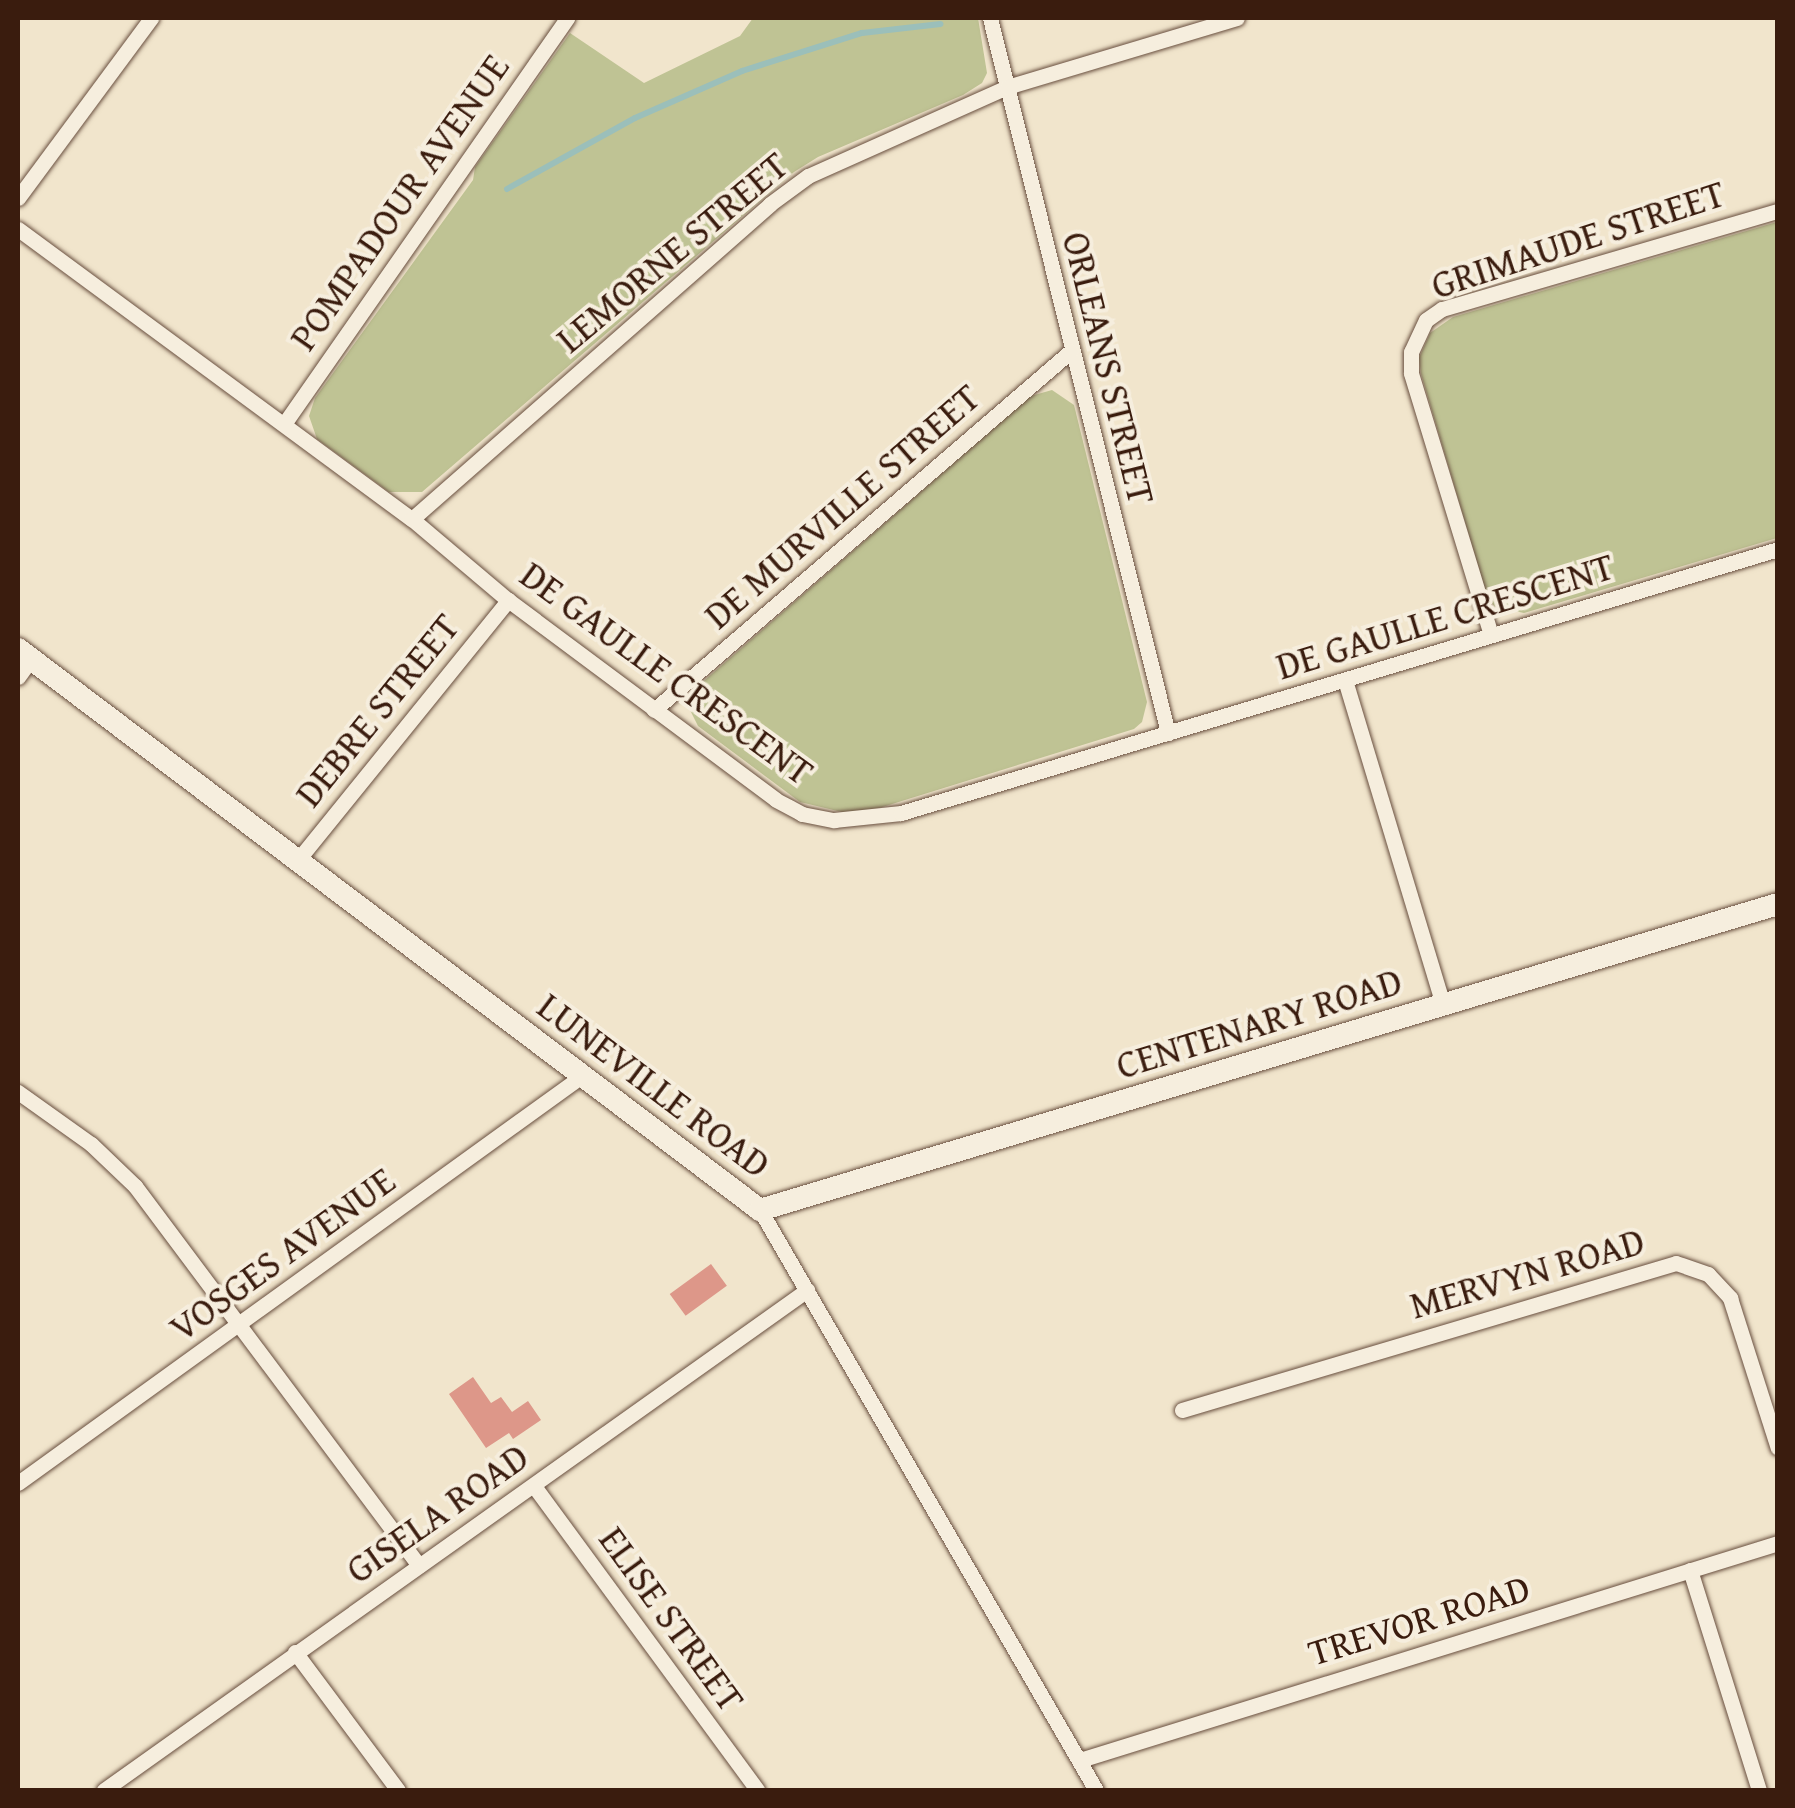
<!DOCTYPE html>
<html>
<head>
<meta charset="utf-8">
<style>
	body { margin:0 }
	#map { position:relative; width:1795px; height:1808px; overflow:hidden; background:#f1e5cc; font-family:"Gentium Book Plus",serif }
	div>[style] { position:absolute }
	.green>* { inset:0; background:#bfc394 }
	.stream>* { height:6px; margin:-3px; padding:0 3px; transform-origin:3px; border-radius:3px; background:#9bbfba }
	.building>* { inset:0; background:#dd9789; transform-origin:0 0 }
	.roads { filter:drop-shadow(0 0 2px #684e3e) drop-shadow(0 0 2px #684e3e) }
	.street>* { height:15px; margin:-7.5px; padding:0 7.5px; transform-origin:7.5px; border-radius:7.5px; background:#f6eede }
	.secondary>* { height:22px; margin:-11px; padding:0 11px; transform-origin:11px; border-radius:11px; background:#f6eede }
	span { translate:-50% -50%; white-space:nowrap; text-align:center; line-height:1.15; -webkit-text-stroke:8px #f6eede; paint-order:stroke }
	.street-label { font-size:38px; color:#3a1c0e }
	.frame { position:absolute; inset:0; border:20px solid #3a1c0e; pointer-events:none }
</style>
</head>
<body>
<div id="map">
	<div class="green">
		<div style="clip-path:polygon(753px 18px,978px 18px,987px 73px,982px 83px,963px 95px,818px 157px,794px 172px,422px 492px,389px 492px,317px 439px,309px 416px,315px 398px,473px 180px,475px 167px,570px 33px,644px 83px,740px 36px)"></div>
		<div style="clip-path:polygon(1777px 222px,1777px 538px,1524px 613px,1495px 607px,1488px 599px,1421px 374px,1419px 358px,1430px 333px,1453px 317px)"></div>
		<div style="clip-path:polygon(1052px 390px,1074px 405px,1147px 702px,1142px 722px,1134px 729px,876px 809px,846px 813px,800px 802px,698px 726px,689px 708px,698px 686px,1031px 396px)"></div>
	</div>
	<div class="stream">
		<div style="left:507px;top:189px;width:146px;rotate:-29deg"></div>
		<div style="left:635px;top:118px;width:117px;rotate:-23.7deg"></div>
		<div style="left:742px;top:71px;width:126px;rotate:-17.6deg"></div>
		<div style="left:862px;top:33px;width:79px;rotate:-6.6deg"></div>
	</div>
	<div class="building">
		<div style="left:711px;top:1264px;width:27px;height:51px;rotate:54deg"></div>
		<div style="clip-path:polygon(473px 1377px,491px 1403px,501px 1397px,512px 1412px,528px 1401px,541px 1420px,513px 1439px,509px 1433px,486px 1448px,449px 1394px)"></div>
	</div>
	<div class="roads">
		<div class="street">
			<div style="left:990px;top:18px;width:737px;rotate:76.02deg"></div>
			<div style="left:18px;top:198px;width:224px;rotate:-53.5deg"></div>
			<div style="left:18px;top:229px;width:489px;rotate:36.4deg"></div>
			<div style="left:412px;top:519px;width:126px;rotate:40.2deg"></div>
			<div style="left:508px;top:600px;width:334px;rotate:36.7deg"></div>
			<div style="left:776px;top:800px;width:30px;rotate:28deg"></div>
			<div style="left:802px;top:814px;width:33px;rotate:11deg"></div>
			<div style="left:834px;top:820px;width:67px;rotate:-6deg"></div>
			<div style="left:901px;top:813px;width:916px;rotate:-16.75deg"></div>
			<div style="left:284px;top:424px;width:495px;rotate:-55.1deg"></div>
			<div style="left:412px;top:519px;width:477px;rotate:-41.3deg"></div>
			<div style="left:770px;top:204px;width:47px;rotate:-36.4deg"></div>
			<div style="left:808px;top:176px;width:218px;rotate:-24.1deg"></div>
			<div style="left:1007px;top:87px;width:240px;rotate:-16.7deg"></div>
			<div style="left:1491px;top:635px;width:274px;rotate:-107deg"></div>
			<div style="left:1411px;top:373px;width:21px;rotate:-90deg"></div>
			<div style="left:1411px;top:352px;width:35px;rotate:-65deg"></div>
			<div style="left:1426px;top:320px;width:19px;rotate:-35deg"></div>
			<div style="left:1442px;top:309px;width:350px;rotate:-16.3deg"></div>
			<div style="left:18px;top:677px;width:22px;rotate:-54deg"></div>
			<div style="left:1345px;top:680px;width:338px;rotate:73.2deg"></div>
			<div style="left:654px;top:710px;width:550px;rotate:-40.73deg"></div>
			<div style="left:297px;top:861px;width:336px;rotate:-51deg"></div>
			<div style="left:18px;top:1092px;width:90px;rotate:35.5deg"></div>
			<div style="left:91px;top:1144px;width:61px;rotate:43.7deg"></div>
			<div style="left:135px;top:1186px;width:474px;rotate:53.2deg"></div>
			<div style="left:760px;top:1210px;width:670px;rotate:59.92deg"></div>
			<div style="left:1182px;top:1410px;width:515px;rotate:-16.57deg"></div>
			<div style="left:1676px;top:1263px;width:34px;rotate:19deg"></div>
			<div style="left:1708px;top:1274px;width:33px;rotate:47deg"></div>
			<div style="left:1730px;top:1298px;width:157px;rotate:72.3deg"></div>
			<div style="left:18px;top:1483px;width:697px;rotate:-35.83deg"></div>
			<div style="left:534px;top:1486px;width:377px;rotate:53.7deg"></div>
			<div style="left:1690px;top:1570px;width:231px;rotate:72.6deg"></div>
			<div style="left:295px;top:1652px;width:172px;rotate:53.3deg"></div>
			<div style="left:1080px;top:1760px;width:731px;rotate:-17.27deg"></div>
			<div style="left:104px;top:1790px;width:863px;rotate:-35.42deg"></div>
		</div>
		<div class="secondary">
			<div style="left:18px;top:649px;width:930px;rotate:37.09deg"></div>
			<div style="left:760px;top:1210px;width:1063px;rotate:-16.73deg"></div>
		</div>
	</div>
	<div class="street-label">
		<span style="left:399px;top:202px;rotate:-55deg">POMPADOUR AVENUE</span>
		<span style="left:1578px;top:239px;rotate:-18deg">GRIMAUDE STREET</span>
		<span style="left:672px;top:252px;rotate:-40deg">LEMORNE STREET</span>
		<span style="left:1109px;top:368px;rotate:76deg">ORLEANS STREET</span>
		<span style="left:842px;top:506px;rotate:-41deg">DE MURVILLE STREET</span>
		<span style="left:1445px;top:616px;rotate:-17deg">DE GAULLE CRESCENT</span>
		<span style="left:667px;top:673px;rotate:36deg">DE GAULLE CRESCENT</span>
		<span style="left:377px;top:710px;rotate:-51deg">DEBRE STREET</span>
		<span style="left:1259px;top:1023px;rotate:-17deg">CENTENARY ROAD</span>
		<span style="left:654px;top:1085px;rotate:37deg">LUNEVILLE ROAD</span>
		<span style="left:282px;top:1254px;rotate:-36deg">VOSGES AVENUE</span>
		<span style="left:1527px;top:1273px;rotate:-16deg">MERVYN ROAD</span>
		<span style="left:437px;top:1513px;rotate:-35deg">GISELA ROAD</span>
		<span style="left:672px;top:1619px;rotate:54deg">ELISE STREET</span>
		<span style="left:1419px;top:1620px;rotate:-17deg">TREVOR ROAD</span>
	</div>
	<div class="frame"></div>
</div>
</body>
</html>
